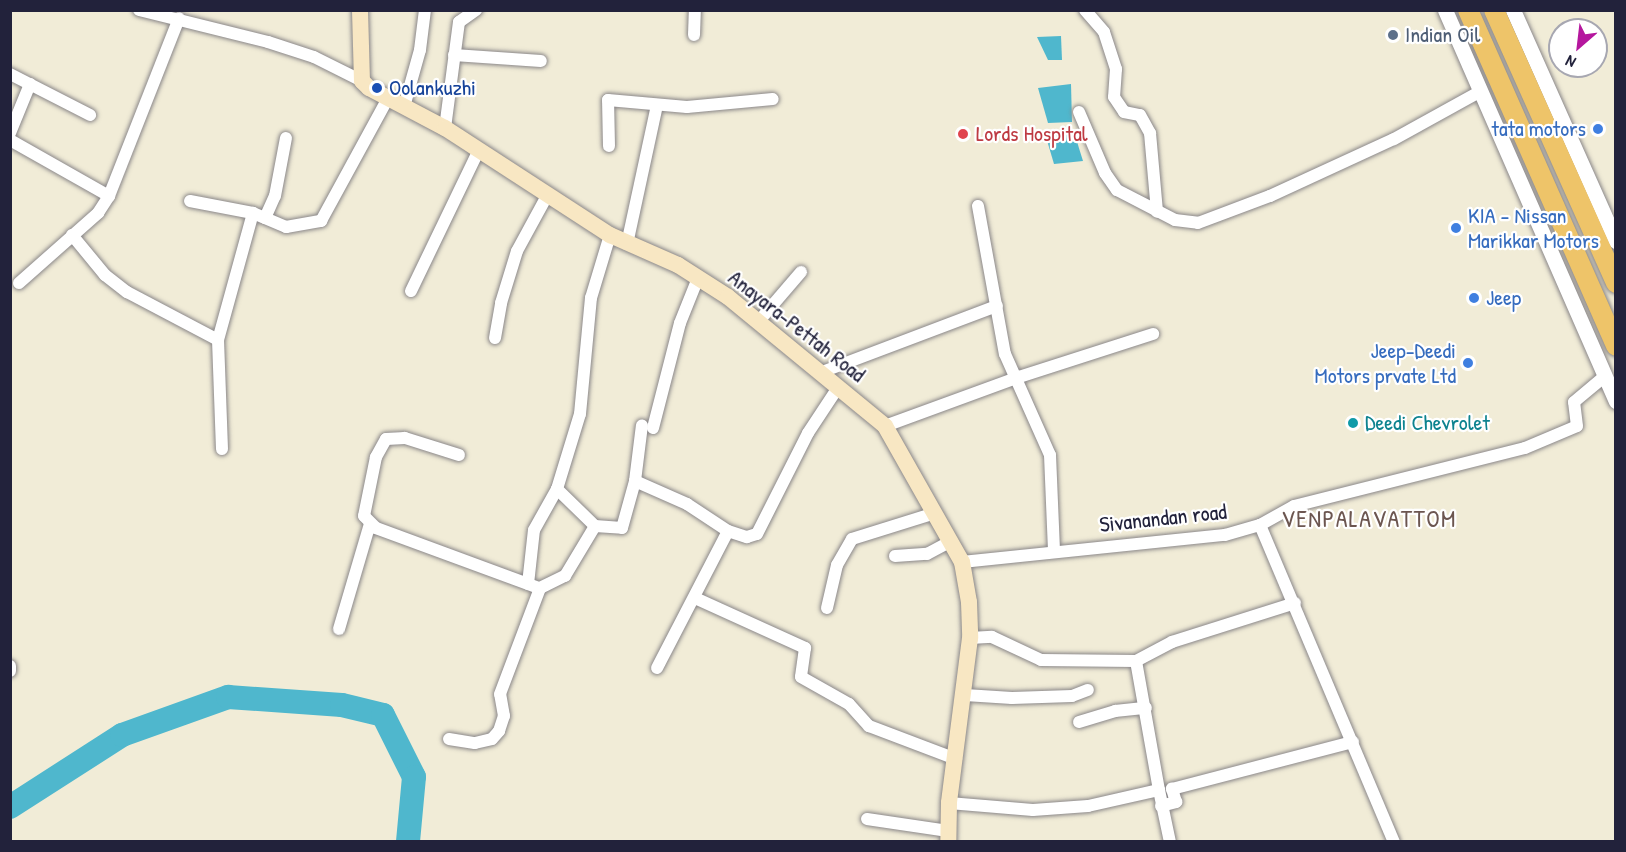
<!DOCTYPE html>
<html>
<head>
<meta charset="utf-8">
<style>
	body { margin:0 }
	#map { position:relative; width:1626px; height:852px; overflow:hidden; background:#f1ecd7; font-family:"Patrick Hand",sans-serif }
	div>[style] { position:absolute }
	.water>* { inset:0; background:#4fb7cd }
	.river>* { height:24px; margin:-12px; padding:0 12px; transform-origin:12px; border-radius:12px; background:#4fb7cd }
	.roads { filter:drop-shadow(0 0 2px #8a8789) drop-shadow(0 0 2px #8a8789) }
	.minor>* { height:12px; margin:-6px; padding:0 6px; transform-origin:6px; border-radius:6px; background:#fff }
	.tertiary>* { height:15px; margin:-7.5px; padding:0 7.5px; transform-origin:7.5px; border-radius:7.5px; background:#fff }
	.secondary>* { height:16px; margin:-8px; padding:0 8px; transform-origin:8px; border-radius:8px; background:#f8e7c3 }
	.trunk>* { height:20px; margin:-10px; padding:0 10px; transform-origin:10px; border-radius:10px; background:#eec469 }
	.dots>* { width:16px; height:16px; translate:-50% -50%; box-sizing:border-box; border:3px solid #fff; border-radius:50% }
	span { translate:-50% -50%; white-space:nowrap; text-align:center; line-height:1.15; -webkit-text-stroke:4.5px #fff; paint-order:stroke }
	.service-label { font-size:22px; color:#4e5e75 }
	.left { translate:0 -50%; text-align:left }
	.transit-label { font-size:22px; color:#164399 }
	.shop-label { font-size:22px; color:#366cbe }
	.right { translate:-100% -50%; text-align:right }
	.health-label { font-size:22px; color:#be3a42 }
	.street-label { font-size:22px; color:#22223b }
	.culture-label { font-size:22px; color:#0d838f }
	.neighbourhood-label { font-size:24px; color:#6c5650; letter-spacing:1.5px }
	.frame { position:absolute; inset:0; border:12px solid #22223b; pointer-events:none }
	.north { position:absolute; left:1548px; top:18px; width:60px; height:60px; box-sizing:border-box; background:#fff; border:2px solid #a7a7b1; border-radius:50%; rotate:208deg; font-size:16px; font-weight:700; line-height:24px; text-align:center; color:#22223b }
	.north::after { content:''; display:block; margin:auto; width:21px; height:27px; background:#b5179e; clip-path:polygon(50% 0,100% 100%,50% 72%,0 100%) }
</style>
</head>
<body>
<div id="map">
	<div class="water">
		<div style="clip-path:polygon(1061px 36px,1062px 60px,1048px 60px,1037px 37px)"></div>
		<div style="clip-path:polygon(1071px 84px,1072px 122px,1048px 123px,1038px 88px)"></div>
		<div style="clip-path:polygon(1074px 132px,1083px 161px,1054px 164px,1046px 137px)"></div>
	</div>
	<div class="river">
		<div style="left:10px;top:807px;width:133px;rotate:-32.7deg"></div>
		<div style="left:122px;top:735px;width:113px;rotate:-19.7deg"></div>
		<div style="left:228px;top:697px;width:114px;rotate:4deg"></div>
		<div style="left:342px;top:705px;width:42px;rotate:13.7deg"></div>
		<div style="left:383px;top:715px;width:69px;rotate:63.4deg"></div>
		<div style="left:414px;top:777px;width:65px;rotate:95.3deg"></div>
	</div>
	<div class="roads">
		<div class="minor">
			<div style="left:139px;top:10px;width:133px;rotate:13.9deg"></div>
			<div style="left:268px;top:42px;width:48px;rotate:18.1deg"></div>
			<div style="left:314px;top:57px;width:54px;rotate:26.6deg"></div>
			<div style="left:1085px;top:10px;width:29px;rotate:49deg"></div>
			<div style="left:1104px;top:32px;width:39px;rotate:72deg"></div>
			<div style="left:1116px;top:69px;width:28px;rotate:94deg"></div>
			<div style="left:1114px;top:97px;width:18px;rotate:56deg"></div>
			<div style="left:1124px;top:112px;width:16px;rotate:11deg"></div>
			<div style="left:1140px;top:115px;width:21px;rotate:61deg"></div>
			<div style="left:1150px;top:133px;width:79px;rotate:84.9deg"></div>
			<div style="left:694px;top:35px;width:25px;rotate:-88deg"></div>
			<div style="left:454px;top:55px;width:87px;rotate:3.9deg"></div>
			<div style="left:10px;top:74px;width:90px;rotate:27.1deg"></div>
			<div style="left:404px;top:107px;width:59px;rotate:-74.3deg"></div>
			<div style="left:420px;top:50px;width:40px;rotate:-82.9deg"></div>
			<div style="left:1079px;top:112px;width:66px;rotate:66.9deg"></div>
			<div style="left:1105px;top:173px;width:21px;rotate:55deg"></div>
			<div style="left:1117px;top:190px;width:65px;rotate:27.3deg"></div>
			<div style="left:1175px;top:220px;width:23px;rotate:7deg"></div>
			<div style="left:1198px;top:223px;width:77px;rotate:-20.6deg"></div>
			<div style="left:1270px;top:196px;width:136px;rotate:-24.7deg"></div>
			<div style="left:1394px;top:139px;width:97px;rotate:-28.9deg"></div>
			<div style="left:445px;top:128px;width:107px;rotate:-82.5deg"></div>
			<div style="left:459px;top:22px;width:21px;rotate:-35deg"></div>
			<div style="left:10px;top:133px;width:53px;rotate:-67.8deg"></div>
			<div style="left:10px;top:140px;width:114px;rotate:29.5deg"></div>
			<div style="left:609px;top:146px;width:46px;rotate:-91.2deg"></div>
			<div style="left:608px;top:100px;width:79px;rotate:5.1deg"></div>
			<div style="left:687px;top:107px;width:86px;rotate:-5.3deg"></div>
			<div style="left:190px;top:201px;width:64px;rotate:10.8deg"></div>
			<div style="left:253px;top:213px;width:36px;rotate:23deg"></div>
			<div style="left:286px;top:227px;width:36px;rotate:-10deg"></div>
			<div style="left:321px;top:221px;width:140px;rotate:-61.4deg"></div>
			<div style="left:978px;top:206px;width:150px;rotate:79.7deg"></div>
			<div style="left:1005px;top:354px;width:111px;rotate:66deg"></div>
			<div style="left:1050px;top:455px;width:96px;rotate:87.6deg"></div>
			<div style="left:265px;top:218px;width:24px;rotate:-66deg"></div>
			<div style="left:275px;top:196px;width:59px;rotate:-79.3deg"></div>
			<div style="left:72px;top:235px;width:52px;rotate:50.5deg"></div>
			<div style="left:105px;top:275px;width:28px;rotate:38deg"></div>
			<div style="left:127px;top:292px;width:103px;rotate:27.8deg"></div>
			<div style="left:627px;top:244px;width:142px;rotate:-77.8deg"></div>
			<div style="left:19px;top:283px;width:106px;rotate:-41.5deg"></div>
			<div style="left:98px;top:213px;width:20px;rotate:-57deg"></div>
			<div style="left:109px;top:196px;width:191px;rotate:-68.5deg"></div>
			<div style="left:411px;top:291px;width:154px;rotate:-64.3deg"></div>
			<div style="left:758px;top:322px;width:66px;rotate:-49.3deg"></div>
			<div style="left:495px;top:338px;width:36px;rotate:-80deg"></div>
			<div style="left:501px;top:303px;width:54px;rotate:-72.9deg"></div>
			<div style="left:517px;top:251px;width:63px;rotate:-61.4deg"></div>
			<div style="left:822px;top:372px;width:187px;rotate:-20.7deg"></div>
			<div style="left:885px;top:426px;width:143px;rotate:-20.1deg"></div>
			<div style="left:1019px;top:377px;width:141px;rotate:-17.8deg"></div>
			<div style="left:653px;top:428px;width:108px;rotate:-75.6deg"></div>
			<div style="left:680px;top:323px;width:48px;rotate:-68.2deg"></div>
			<div style="left:222px;top:449px;width:109px;rotate:-92.1deg"></div>
			<div style="left:218px;top:340px;width:132px;rotate:-74.6deg"></div>
			<div style="left:459px;top:455px;width:57px;rotate:-162.5deg"></div>
			<div style="left:405px;top:438px;width:19px;rotate:177deg"></div>
			<div style="left:386px;top:439px;width:21px;rotate:119deg"></div>
			<div style="left:376px;top:457px;width:60px;rotate:101.5deg"></div>
			<div style="left:364px;top:516px;width:17px;rotate:45deg"></div>
			<div style="left:376px;top:528px;width:171px;rotate:20.2deg"></div>
			<div style="left:635px;top:481px;width:56px;rotate:-82.9deg"></div>
			<div style="left:557px;top:489px;width:53px;rotate:44.2deg"></div>
			<div style="left:1260px;top:525px;width:344px;rotate:67.1deg"></div>
			<div style="left:895px;top:556px;width:32px;rotate:-4deg"></div>
			<div style="left:927px;top:554px;width:27px;rotate:-28deg"></div>
			<div style="left:962px;top:562px;width:264px;rotate:-5.9deg"></div>
			<div style="left:1225px;top:535px;width:36px;rotate:-16deg"></div>
			<div style="left:1260px;top:525px;width:39px;rotate:-29deg"></div>
			<div style="left:1294px;top:506px;width:238px;rotate:-14.1deg"></div>
			<div style="left:1525px;top:448px;width:56px;rotate:-22.9deg"></div>
			<div style="left:1577px;top:426px;width:24px;rotate:-97deg"></div>
			<div style="left:1574px;top:402px;width:40px;rotate:-40deg"></div>
			<div style="left:528px;top:584px;width:54px;rotate:-83.7deg"></div>
			<div style="left:534px;top:530px;width:47px;rotate:-60.7deg"></div>
			<div style="left:557px;top:489px;width:78px;rotate:-73deg"></div>
			<div style="left:580px;top:414px;width:117px;rotate:-84.6deg"></div>
			<div style="left:591px;top:298px;width:66px;rotate:-73.2deg"></div>
			<div style="left:695px;top:598px;width:121px;rotate:24.4deg"></div>
			<div style="left:805px;top:648px;width:29px;rotate:98deg"></div>
			<div style="left:801px;top:677px;width:55px;rotate:29.4deg"></div>
			<div style="left:849px;top:704px;width:30px;rotate:48deg"></div>
			<div style="left:869px;top:726px;width:93px;rotate:20.8deg"></div>
			<div style="left:827px;top:608px;width:44px;rotate:-76.9deg"></div>
			<div style="left:837px;top:565px;width:30px;rotate:-60deg"></div>
			<div style="left:852px;top:539px;width:87px;rotate:-17.4deg"></div>
			<div style="left:339px;top:629px;width:109px;rotate:-73.6deg"></div>
			<div style="left:970px;top:638px;width:22px;rotate:-3deg"></div>
			<div style="left:992px;top:637px;width:54px;rotate:25.1deg"></div>
			<div style="left:1041px;top:660px;width:95px;rotate:0.6deg"></div>
			<div style="left:1136px;top:661px;width:131px;rotate:79.9deg"></div>
			<div style="left:1136px;top:661px;width:41px;rotate:-27.8deg"></div>
			<div style="left:1172px;top:642px;width:129px;rotate:-17.6deg"></div>
			<div style="left:10px;top:666px;width:5px;rotate:90deg"></div>
			<div style="left:657px;top:668px;width:154px;rotate:-62.6deg"></div>
			<div style="left:965px;top:695px;width:47px;rotate:3.7deg"></div>
			<div style="left:1012px;top:698px;width:60px;rotate:-1.9deg"></div>
			<div style="left:1072px;top:696px;width:17px;rotate:-21deg"></div>
			<div style="left:1079px;top:722px;width:38px;rotate:-17deg"></div>
			<div style="left:1115px;top:711px;width:31px;rotate:-6deg"></div>
			<div style="left:449px;top:739px;width:26px;rotate:9deg"></div>
			<div style="left:475px;top:743px;width:17px;rotate:-13deg"></div>
			<div style="left:492px;top:739px;width:11px;rotate:-49deg"></div>
			<div style="left:499px;top:731px;width:16px;rotate:-72deg"></div>
			<div style="left:504px;top:716px;width:22px;rotate:-100deg"></div>
			<div style="left:500px;top:694px;width:113px;rotate:-69.3deg"></div>
			<div style="left:540px;top:588px;width:28px;rotate:-26deg"></div>
			<div style="left:565px;top:576px;width:58px;rotate:-59deg"></div>
			<div style="left:595px;top:526px;width:27px;rotate:4deg"></div>
			<div style="left:622px;top:528px;width:49px;rotate:-74.5deg"></div>
			<div style="left:635px;top:481px;width:57px;rotate:23.9deg"></div>
			<div style="left:687px;top:504px;width:49px;rotate:33.4deg"></div>
			<div style="left:728px;top:531px;width:20px;rotate:18deg"></div>
			<div style="left:747px;top:537px;width:10px;rotate:-17deg"></div>
			<div style="left:757px;top:534px;width:113px;rotate:-63.2deg"></div>
			<div style="left:808px;top:433px;width:56px;rotate:-56.6deg"></div>
			<div style="left:949px;top:803px;width:84px;rotate:4.8deg"></div>
			<div style="left:1033px;top:810px;width:55px;rotate:-4.2deg"></div>
			<div style="left:1088px;top:806px;width:73px;rotate:-12.7deg"></div>
			<div style="left:1159px;top:790px;width:53px;rotate:78.1deg"></div>
			<div style="left:1161px;top:806px;width:16px;rotate:-15deg"></div>
			<div style="left:1176px;top:802px;width:14px;rotate:-107deg"></div>
			<div style="left:1172px;top:789px;width:187px;rotate:-14.6deg"></div>
			<div style="left:867px;top:819px;width:82px;rotate:8.4deg"></div>
		</div>
		<div class="tertiary">
			<div style="left:1445px;top:10px;width:427px;rotate:66.4deg"></div>
			<div style="left:1513px;top:10px;width:253px;rotate:66deg"></div>
		</div>
		<div class="secondary">
			<div style="left:360px;top:10px;width:71px;rotate:88.4deg"></div>
			<div style="left:362px;top:81px;width:10px;rotate:45deg"></div>
			<div style="left:369px;top:88px;width:86px;rotate:27.8deg"></div>
			<div style="left:445px;top:128px;width:197px;rotate:33deg"></div>
			<div style="left:610px;top:235px;width:74px;rotate:23.8deg"></div>
			<div style="left:678px;top:265px;width:59px;rotate:32.6deg"></div>
			<div style="left:728px;top:297px;width:203px;rotate:39.4deg"></div>
			<div style="left:885px;top:426px;width:156px;rotate:60.5deg"></div>
			<div style="left:962px;top:562px;width:41px;rotate:80.1deg"></div>
			<div style="left:969px;top:602px;width:36px;rotate:88deg"></div>
			<div style="left:970px;top:638px;width:166px;rotate:97.3deg"></div>
			<div style="left:949px;top:803px;width:39px;rotate:91deg"></div>
		</div>
		<div class="trunk">
			<div style="left:1468px;top:10px;width:367px;rotate:66.2deg"></div>
			<div style="left:1494px;top:10px;width:299px;rotate:65.9deg"></div>
		</div>
	</div>
	<div class="dots">
		<div style="left:1393px;top:35px;background:#5c6f8a"></div>
		<div style="left:377px;top:88px;background:#1a4fb4"></div>
		<div style="left:1598px;top:129px;background:#3f7fe0"></div>
		<div style="left:963px;top:134px;background:#e0444e"></div>
		<div style="left:1456px;top:228px;background:#3f7fe0"></div>
		<div style="left:1474px;top:298px;background:#3f7fe0"></div>
		<div style="left:1468px;top:363px;background:#3f7fe0"></div>
		<div style="left:1353px;top:423px;background:#0f9aa8"></div>
	</div>
	<div class="service-label">
		<span class="left" style="left:1405px;top:35px">Indian Oil</span>
	</div>
	<div class="transit-label">
		<span class="left" style="left:389px;top:88px">Oolankuzhi</span>
	</div>
	<div class="shop-label">
		<span class="right" style="left:1586px;top:129px">tata motors</span>
		<span class="left" style="left:1468px;top:228px">KIA - Nissan<br>Marikkar Motors</span>
		<span class="left" style="left:1486px;top:298px">Jeep</span>
		<span class="right" style="left:1456px;top:363px">Jeep-Deedi<br>Motors prvate Ltd</span>
	</div>
	<div class="health-label">
		<span class="left" style="left:976px;top:134px">Lords Hospital</span>
	</div>
	<div class="street-label">
		<span style="left:797px;top:326px;rotate:38deg">Anayara-Pettah Road</span>
		<span style="left:1163px;top:518px;rotate:-6deg">Sivanandan road</span>
	</div>
	<div class="culture-label">
		<span class="left" style="left:1365px;top:423px">Deedi Chevrolet</span>
	</div>
	<div class="neighbourhood-label">
		<span style="left:1369px;top:519px">VENPALAVATTOM</span>
	</div>
	<div class="frame"></div>
	<div class="north">N</div>
</div>
</body>
</html>
